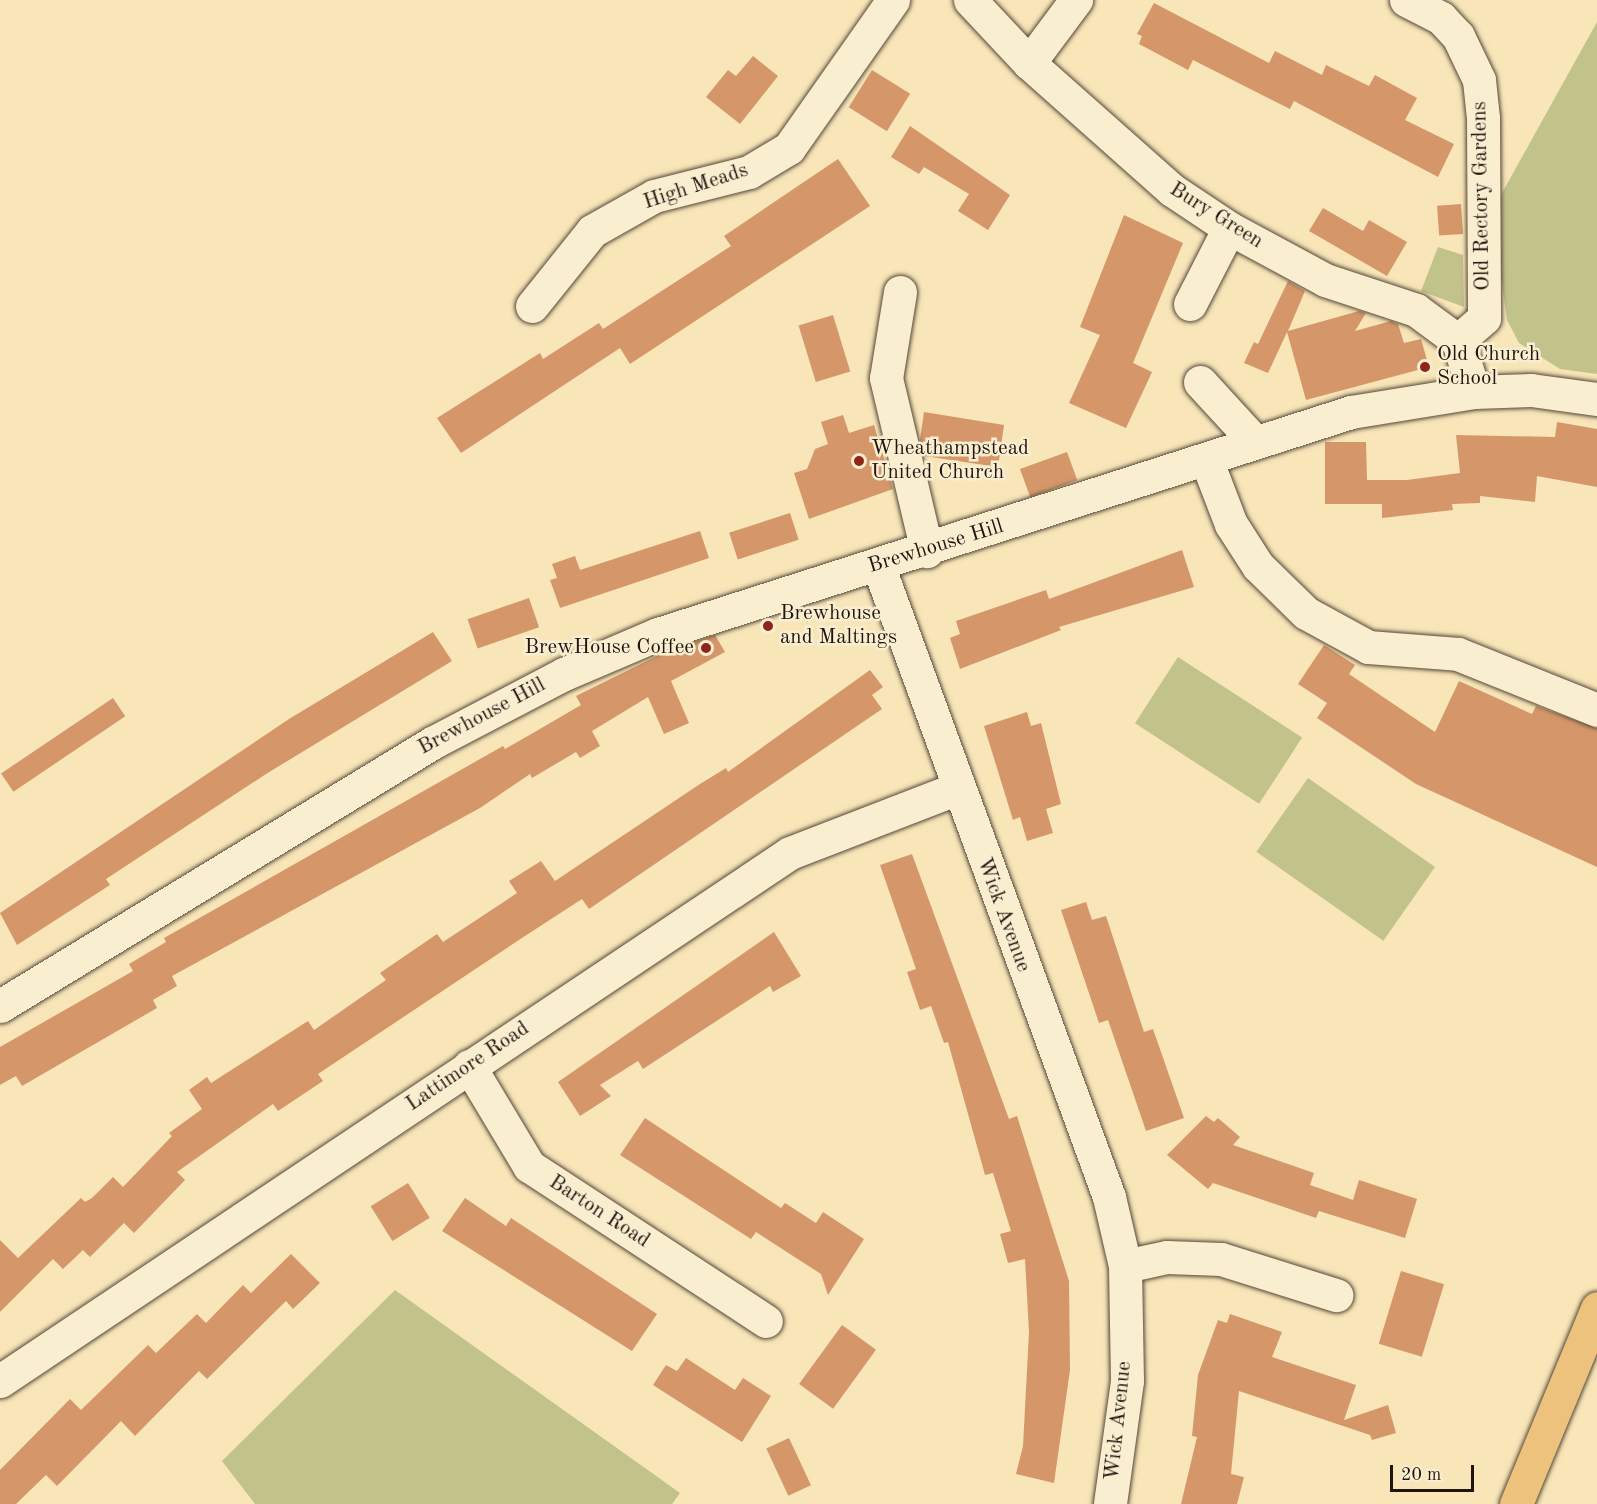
<!DOCTYPE html>
<html>
<head>
<meta charset="utf-8">
<style>
	body { margin:0 }
	#map { position:relative; width:1597px; height:1504px; overflow:hidden; background:#f8e5b8; font-family:"Old Standard TT",serif }
	div>[style] { position:absolute }
	.green>* { inset:0; background:#c2c38b; transform-origin:0 0 }
	.building>* { inset:0; background:#d5976a; transform-origin:0 0 }
	.roads { filter:drop-shadow(0 0 2px #554838) drop-shadow(0 0 2px #554838) }
	.minor>* { height:33px; margin:-16.5px; padding:0 16.5px; transform-origin:16.5px; border-radius:16.5px; background:#faeed1 }
	.major>* { height:33px; margin:-16.5px; padding:0 16.5px; transform-origin:16.5px; border-radius:16.5px; background:#ecc27c }
	.dots>* { width:16px; height:16px; translate:-50% -50%; box-sizing:border-box; border:3px solid #faeed1; border-radius:50% }
	span { translate:-50% -50%; white-space:nowrap; text-align:center; line-height:1.15; -webkit-text-stroke:5px #faeed1; paint-order:stroke }
	.street-label { font-size:21px; color:#1f140e }
	.poi-label { font-size:21px; color:#1f140e }
	.left { translate:0 -50%; text-align:left }
	.right { translate:-100% -50%; text-align:right }
	.scale { position:absolute; left:1390px; top:1465px; width:84px; height:27px; box-sizing:border-box; border:3px solid #1f140e; border-top:0; padding-left:8px; font-size:18px; line-height:21px; white-space:nowrap; color:#1f140e; -webkit-text-stroke:4px #faeed1; paint-order:stroke }
</style>
</head>
<body>
<div id="map">
	<div class="green">
		<div style="clip-path:polygon(1597px 22px,1597px 374px,1560px 369px,1519px 343px,1507px 320px,1492px 211px)"></div>
		<div style="clip-path:polygon(1438px 247px,1463px 255px,1464px 307px,1421px 291px)"></div>
		<div style="left:1178px;top:657px;width:148px;height:79px;rotate:33deg"></div>
		<div style="left:1308px;top:778px;width:155px;height:90px;rotate:35deg"></div>
		<div style="clip-path:polygon(395px 1290px,680px 1493px,672px 1504px,255px 1504px,222px 1461px)"></div>
	</div>
	<div class="building">
		<div style="clip-path:polygon(1154px 3px,1269px 63px,1275px 51px,1322px 75px,1326px 65px,1369px 86px,1375px 75px,1417px 98px,1405px 120px,1454px 144px,1438px 177px,1294px 101px,1290px 109px,1193px 60px,1188px 70px,1139px 44px,1142px 36px,1137px 34px)"></div>
		<div style="clip-path:polygon(753px 56px,778px 76px,740px 124px,706px 97px,728px 70px,736px 76px)"></div>
		<div style="left:872px;top:70px;width:45px;height:44px;rotate:32deg"></div>
		<div style="clip-path:polygon(910px 126px,1010px 195px,988px 230px,958px 211px,969px 194px,924px 167px,919px 174px,891px 157px)"></div>
		<div style="clip-path:polygon(838px 159px,870px 206px,630px 364px,620px 348px,461px 453px,437px 418px,540px 353px,543px 359px,599px 323px,603px 329px,731px 246px,724px 236px)"></div>
		<div style="left:1461px;top:204px;width:30px;height:24px;rotate:86deg"></div>
		<div style="clip-path:polygon(1323px 208px,1363px 231px,1369px 220px,1407px 242px,1387px 276px,1309px 231px)"></div>
		<div style="clip-path:polygon(1124px 215px,1183px 243px,1133px 363px,1152px 372px,1126px 428px,1069px 403px,1100px 335px,1080px 327px)"></div>
		<div style="clip-path:polygon(1288px 281px,1305px 291px,1288px 331px,1359px 311px,1366px 313px,1355px 331px,1391px 321px,1398px 324px,1404px 343px,1421px 339px,1429px 367px,1306px 400px,1287px 332px,1268px 373px,1244px 363px,1254px 342px,1258px 344px)"></div>
		<div style="left:833px;top:315px;width:59px;height:36px;rotate:73deg"></div>
		<div style="clip-path:polygon(924px 412px,1004px 425px,998px 467px,924px 456px,920px 440px)"></div>
		<div style="clip-path:polygon(843px 415px,849px 433px,874px 425px,893px 489px,809px 519px,794px 473px,807px 469px,815px 449px,828px 444px,821px 422px)"></div>
		<div style="clip-path:polygon(1557px 422px,1597px 429px,1597px 487px,1537px 476px,1535px 502px,1480px 496px,1480px 503px,1452px 504px,1453px 510px,1382px 518px,1382px 504px,1325px 504px,1325px 442px,1366px 442px,1367px 480px,1407px 480px,1460px 473px,1456px 435px,1555px 437px)"></div>
		<div style="left:1067px;top:452px;width:30px;height:50px;rotate:70deg"></div>
		<div style="left:790px;top:513px;width:28px;height:64px;rotate:72deg"></div>
		<div style="clip-path:polygon(700px 531px,709px 558px,560px 608px,550px 580px,557px 578px,552px 564px,575px 556px,580px 570px)"></div>
		<div style="clip-path:polygon(1182px 550px,1194px 587px,1059px 627px,1061px 630px,960px 669px,950px 638px,960px 634px,956px 621px,1046px 590px,1049px 599px)"></div>
		<div style="left:529px;top:598px;width:31px;height:65px;rotate:71deg"></div>
		<div style="clip-path:polygon(433px 632px,452px 661px,266px 774px,106px 879px,110px 885px,17px 945px,0 913px,289px 719px)"></div>
		<div style="clip-path:polygon(715px 635px,725px 652px,671px 681px,689px 723px,664px 734px,648px 697px,592px 731px,600px 746px,580px 758px,576px 752px,532px 778px,530px 774px,480px 808px,172px 976px,177px 986px,153px 1000px,157px 1008px,22px 1086px,16px 1076px,0 1085px,0 1047px,133px 971px,129px 964px,166px 942px,164px 938px,503px 746px,505px 749px,533px 733px,581px 705px,576px 696px,665px 652px)"></div>
		<div style="clip-path:polygon(1324px 645px,1355px 665px,1349px 674px,1435px 732px,1459px 681px,1532px 714px,1536px 706px,1597px 728px,1597px 867px,1416px 784px,1317px 718px,1327px 703px,1298px 684px)"></div>
		<div style="clip-path:polygon(870px 670px,883px 687px,872px 695px,882px 709px,589px 909px,582px 899px,525px 936px,318px 1074px,323px 1081px,278px 1111px,273px 1104px,177px 1172px,185px 1180px,134px 1233px,124px 1223px,90px 1257px,83px 1250px,63px 1269px,53px 1259px,0 1312px,0 1240px,18px 1258px,81px 1198px,85px 1202px,92px 1198px,113px 1177px,123px 1187px,172px 1136px,169px 1133px,202px 1109px,189px 1090px,207px 1077px,211px 1083px,308px 1021px,314px 1030px,386px 980px,380px 973px,437px 934px,443px 942px,517px 893px,509px 881px,541px 861px,555px 881px,700px 784px,726px 768px,728px 772px)"></div>
		<div style="left:113px;top:698px;width:22px;height:135px;rotate:56deg"></div>
		<div style="clip-path:polygon(1027px 712px,1031px 726px,1041px 723px,1061px 804px,1046px 809px,1053px 833px,1027px 841px,1020px 817px,1013px 820px,984px 726px)"></div>
		<div style="clip-path:polygon(912px 854px,1009px 1119px,1017px 1116px,1069px 1281px,1070px 1370px,1054px 1483px,1016px 1474px,1023px 1446px,1029px 1332px,1025px 1259px,1008px 1263px,1000px 1234px,1011px 1231px,993px 1173px,985px 1175px,948px 1042px,944px 1043px,931px 1006px,920px 1010px,907px 972px,916px 969px,880px 865px)"></div>
		<div style="clip-path:polygon(1086px 902px,1092px 920px,1106px 916px,1144px 1032px,1153px 1029px,1184px 1118px,1146px 1131px,1108px 1020px,1099px 1023px,1061px 910px)"></div>
		<div style="clip-path:polygon(774px 932px,801px 976px,773px 992px,770px 986px,643px 1069px,638px 1061px,600px 1085px,611px 1096px,580px 1116px,558px 1082px)"></div>
		<div style="clip-path:polygon(1206px 1116px,1214px 1122px,1218px 1118px,1240px 1137px,1233px 1145px,1314px 1173px,1310px 1185px,1353px 1200px,1359px 1180px,1417px 1199px,1405px 1238px,1319px 1211px,1316px 1218px,1213px 1183px,1208px 1189px,1167px 1155px)"></div>
		<div style="clip-path:polygon(645px 1118px,781px 1208px,785px 1203px,816px 1223px,823px 1212px,864px 1239px,828px 1295px,821px 1274px,756px 1232px,751px 1239px,620px 1155px)"></div>
		<div style="left:408px;top:1183px;width:41px;height:44px;rotate:58deg"></div>
		<div style="clip-path:polygon(465px 1198px,506px 1226px,511px 1218px,657px 1314px,632px 1351px,442px 1231px)"></div>
		<div style="clip-path:polygon(291px 1254px,320px 1283px,293px 1309px,286px 1301px,207px 1379px,199px 1371px,135px 1436px,121px 1421px,57px 1486px,46px 1475px,16px 1504px,0 1504px,0 1470px,70px 1399px,81px 1410px,148px 1345px,156px 1353px,197px 1314px,206px 1323px,243px 1285px,251px 1293px)"></div>
		<div style="left:1401px;top:1271px;width:45px;height:76px;rotate:17deg"></div>
		<div style="clip-path:polygon(1230px 1314px,1282px 1332px,1272px 1357px,1356px 1385px,1344px 1420px,1388px 1405px,1396px 1433px,1372px 1440px,1370px 1435px,1239px 1391px,1231px 1474px,1244px 1477px,1237px 1504px,1181px 1504px,1197px 1437px,1192px 1436px,1198px 1375px,1218px 1320px,1227px 1323px)"></div>
		<div style="left:842px;top:1325px;width:42px;height:73px;rotate:36deg"></div>
		<div style="clip-path:polygon(686px 1358px,735px 1390px,743px 1378px,771px 1396px,742px 1442px,653px 1385px,666px 1365px,677px 1371px)"></div>
		<div style="left:789px;top:1438px;width:52px;height:25px;rotate:65deg"></div>
	</div>
	<div class="roads">
		<div class="minor">
			<div style="left:970px;top:0;width:86px;rotate:46.9deg"></div>
			<div style="left:1029px;top:63px;width:191px;rotate:41.6deg"></div>
			<div style="left:1172px;top:190px;width:69px;rotate:33.7deg"></div>
			<div style="left:1229px;top:228px;width:109px;rotate:28.4deg"></div>
			<div style="left:1325px;top:280px;width:96px;rotate:18.2deg"></div>
			<div style="left:1416px;top:310px;width:52px;rotate:36.4deg"></div>
			<div style="left:1458px;top:341px;width:53px;rotate:72.6deg"></div>
			<div style="left:1406px;top:0;width:39px;rotate:27deg"></div>
			<div style="left:1441px;top:18px;width:25px;rotate:47deg"></div>
			<div style="left:1458px;top:36px;width:49px;rotate:64.5deg"></div>
			<div style="left:1479px;top:80px;width:38px;rotate:84deg"></div>
			<div style="left:1483px;top:118px;width:200px;rotate:89.7deg"></div>
			<div style="left:1484px;top:318px;width:35px;rotate:139deg"></div>
			<div style="left:1029px;top:63px;width:79px;rotate:-53.3deg"></div>
			<div style="left:900px;top:292px;width:87px;rotate:99.2deg"></div>
			<div style="left:886px;top:378px;width:178px;rotate:76.7deg"></div>
			<div style="left:1190px;top:304px;width:85px;rotate:-62.8deg"></div>
			<div style="left:532px;top:306px;width:96px;rotate:-51.3deg"></div>
			<div style="left:592px;top:231px;width:71px;rotate:-29.4deg"></div>
			<div style="left:654px;top:196px;width:98px;rotate:-14.2deg"></div>
			<div style="left:749px;top:172px;width:47px;rotate:-31deg"></div>
			<div style="left:789px;top:148px;width:181px;rotate:-54.9deg"></div>
			<div style="left:1200px;top:382px;width:81px;rotate:47.5deg"></div>
			<div style="left:1206px;top:459px;width:70px;rotate:69deg"></div>
			<div style="left:1231px;top:524px;width:50px;rotate:57.3deg"></div>
			<div style="left:1258px;top:566px;width:67px;rotate:44.4deg"></div>
			<div style="left:1306px;top:613px;width:71px;rotate:28.7deg"></div>
			<div style="left:1368px;top:647px;width:90px;rotate:4.4deg"></div>
			<div style="left:1458px;top:654px;width:150px;rotate:21.9deg"></div>
			<div style="left:878px;top:565px;width:673px;rotate:69.92deg"></div>
			<div style="left:1109px;top:1197px;width:71px;rotate:76.9deg"></div>
			<div style="left:1125px;top:1266px;width:115px;rotate:89deg"></div>
			<div style="left:1127px;top:1381px;width:124px;rotate:97.9deg"></div>
			<div style="left:0;top:1006px;width:506px;rotate:-31.33deg"></div>
			<div style="left:432px;top:743px;width:149px;rotate:-27.6deg"></div>
			<div style="left:564px;top:674px;width:102px;rotate:-23.1deg"></div>
			<div style="left:658px;top:634px;width:728px;rotate:-17.76deg"></div>
			<div style="left:1351px;top:412px;width:125px;rotate:-9.2deg"></div>
			<div style="left:1474px;top:392px;width:57px;rotate:-2deg"></div>
			<div style="left:1531px;top:390px;width:67px;rotate:7.8deg"></div>
			<div style="left:469px;top:1066px;width:117px;rotate:59deg"></div>
			<div style="left:529px;top:1166px;width:283px;rotate:33.2deg"></div>
			<div style="left:1125px;top:1266px;width:43px;rotate:-12.1deg"></div>
			<div style="left:1167px;top:1257px;width:54px;rotate:2.1deg"></div>
			<div style="left:1221px;top:1259px;width:121px;rotate:17.4deg"></div>
			<div style="left:0;top:1381px;width:950px;rotate:-33.76deg"></div>
			<div style="left:790px;top:853px;width:178px;rotate:-21.1deg"></div>
		</div>
		<div class="major">
			<div style="left:1516px;top:1504px;width:212px;rotate:-67.5deg"></div>
		</div>
	</div>
	<div class="dots">
		<div style="left:1425px;top:367px;background:#8f2418"></div>
		<div style="left:859px;top:461px;background:#8f2418"></div>
		<div style="left:768px;top:626px;background:#8f2418"></div>
		<div style="left:706px;top:648px;background:#8f2418"></div>
	</div>
	<div class="street-label">
		<span style="left:696px;top:187px;rotate:-18deg">High Meads</span>
		<span style="left:1482px;top:196px;rotate:-91deg">Old Rectory Gardens</span>
		<span style="left:1216px;top:216px;rotate:32deg">Bury Green</span>
		<span style="left:936px;top:547px;rotate:-17deg">Brewhouse Hill</span>
		<span style="left:482px;top:717px;rotate:-28deg">Brewhouse Hill</span>
		<span style="left:1003px;top:915px;rotate:70deg">Wick Avenue</span>
		<span style="left:468px;top:1067px;rotate:-34deg">Lattimore Road</span>
		<span style="left:599px;top:1212px;rotate:33deg">Barton Road</span>
		<span style="left:1119px;top:1421px;rotate:-84deg">Wick Avenue</span>
	</div>
	<div class="poi-label">
		<span class="left" style="left:1437px;top:367px">Old Church<br>School</span>
		<span class="left" style="left:871px;top:461px">Wheathampstead<br>United Church</span>
		<span class="left" style="left:780px;top:626px">Brewhouse<br>and Maltings</span>
		<span class="right" style="left:694px;top:648px">BrewHouse Coffee</span>
	</div>
	<div class="scale">20 m</div>
</div>
</body>
</html>
